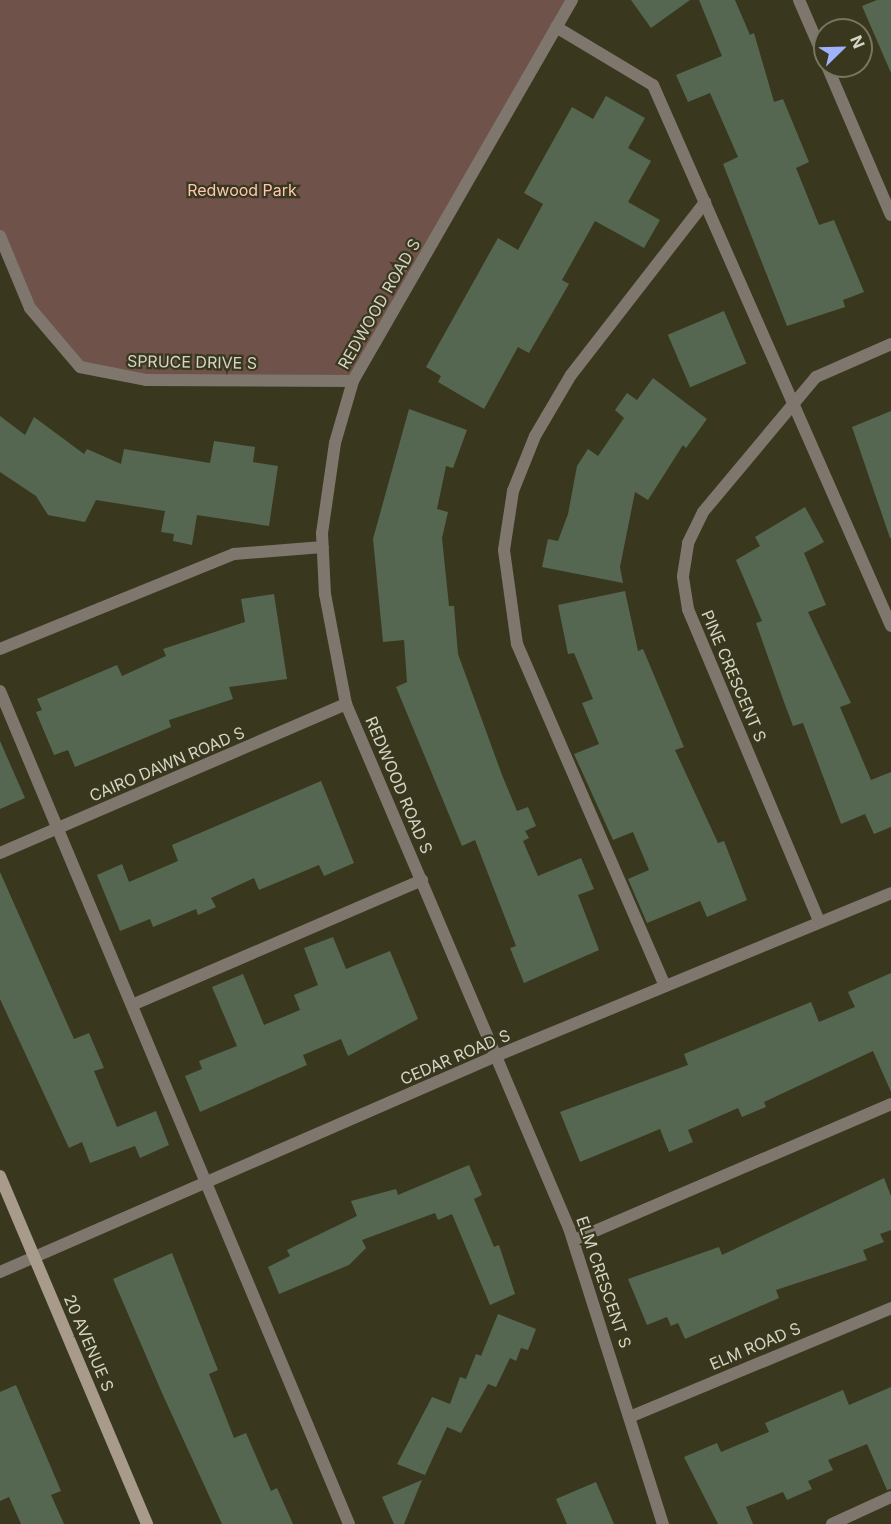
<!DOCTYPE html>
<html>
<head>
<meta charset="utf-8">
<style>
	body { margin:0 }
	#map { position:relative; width:891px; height:1524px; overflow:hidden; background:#39381e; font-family:Inter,sans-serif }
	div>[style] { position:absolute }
	.green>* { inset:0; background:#6f534a }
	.building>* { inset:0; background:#556751; transform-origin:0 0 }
	.lane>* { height:12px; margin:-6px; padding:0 6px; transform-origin:6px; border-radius:6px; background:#7f776d }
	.street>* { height:12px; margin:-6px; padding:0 6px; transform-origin:6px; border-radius:6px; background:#7f776d }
	.secondary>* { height:12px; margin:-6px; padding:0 6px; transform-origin:6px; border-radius:6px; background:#a89b8b }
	span { translate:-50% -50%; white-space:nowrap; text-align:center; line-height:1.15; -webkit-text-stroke:4.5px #39381e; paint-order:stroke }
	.park-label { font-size:16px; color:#ffc6b3 }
	.street-label { font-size:16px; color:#d5d5c6 }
	.north { position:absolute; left:813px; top:18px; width:60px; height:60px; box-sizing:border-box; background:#39381e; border:2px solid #777761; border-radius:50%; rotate:67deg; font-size:16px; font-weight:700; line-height:24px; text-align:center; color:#d5d5c6 }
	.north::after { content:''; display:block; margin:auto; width:21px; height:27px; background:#a1b2fd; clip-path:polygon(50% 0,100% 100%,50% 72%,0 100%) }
</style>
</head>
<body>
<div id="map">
	<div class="green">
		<div style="clip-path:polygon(0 0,572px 0,353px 381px,146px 380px,80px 367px,51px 339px,0 236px)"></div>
	</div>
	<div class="building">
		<div style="clip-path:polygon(631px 0,690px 0,651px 28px)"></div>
		<div style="clip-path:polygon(699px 0,735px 0,750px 35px,754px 33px,774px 102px,783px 99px,809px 162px,796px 168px,819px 225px,834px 220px,864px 292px,843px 300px,845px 307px,787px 326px,723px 164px,738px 157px,710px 93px,688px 102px,676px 75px,722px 56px)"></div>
		<div style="clip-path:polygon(877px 0,891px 0,891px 73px,862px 6px)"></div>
		<div style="clip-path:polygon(606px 96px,645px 118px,628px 148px,651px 161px,628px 202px,660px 220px,644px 248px,595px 221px,562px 280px,569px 284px,529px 353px,518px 347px,484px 409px,438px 382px,441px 376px,426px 367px,498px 238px,518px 250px,543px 204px,524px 193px,572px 107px,593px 119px)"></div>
		<div style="left:724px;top:311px;width:57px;height:61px;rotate:67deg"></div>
		<div style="clip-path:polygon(653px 378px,707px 419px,686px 448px,683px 445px,648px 500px,635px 492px,620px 567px,623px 583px,542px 567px,548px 539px,558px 541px,568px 514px,577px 466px,588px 449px,598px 456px,624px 418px,615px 410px,627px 393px,637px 400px)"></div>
		<div style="clip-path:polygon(409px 409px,467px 430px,453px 468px,446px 466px,437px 509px,448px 512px,442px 538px,449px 606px,454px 606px,458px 654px,502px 775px,517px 811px,528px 807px,536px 826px,525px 831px,529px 838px,523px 841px,538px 876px,581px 858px,594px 889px,578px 895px,599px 950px,524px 983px,510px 948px,516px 946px,475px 840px,462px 846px,396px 687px,407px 682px,404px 640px,383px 642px,373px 539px)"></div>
		<div style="clip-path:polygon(891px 411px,891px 538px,890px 538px,852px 427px)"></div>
		<div style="clip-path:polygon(0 416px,25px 435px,34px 417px,84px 454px,87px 449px,121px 464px,124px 449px,210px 463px,214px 441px,255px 447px,253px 462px,278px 466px,269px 526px,197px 515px,192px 545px,173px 541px,174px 534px,161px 532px,165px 511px,96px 500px,85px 522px,48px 515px,36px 496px,0 472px)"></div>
		<div style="clip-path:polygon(805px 507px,824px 542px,804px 553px,826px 605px,808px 612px,851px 703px,840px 707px,871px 780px,891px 772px,891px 827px,874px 834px,865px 814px,841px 824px,803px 723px,793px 726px,784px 702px,756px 623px,762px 621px,736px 560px,760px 546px,755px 537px)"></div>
		<div style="clip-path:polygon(625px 591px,638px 651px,643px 649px,684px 747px,675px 750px,718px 843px,724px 841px,747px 900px,707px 917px,700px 901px,647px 923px,628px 879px,649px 870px,633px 832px,613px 840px,574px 754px,599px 744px,582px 703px,593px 699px,574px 653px,568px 654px,558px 605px)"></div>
		<div style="clip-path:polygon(274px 594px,287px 679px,229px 687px,233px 699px,169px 720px,171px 727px,75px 767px,68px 750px,54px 755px,36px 712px,42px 710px,37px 699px,117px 665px,122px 676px,166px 656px,163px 649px,245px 622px,241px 599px)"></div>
		<div style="clip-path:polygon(0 741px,25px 798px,0 809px)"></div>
		<div style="clip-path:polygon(321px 781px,354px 863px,324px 876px,319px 865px,259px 890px,254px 878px,211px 898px,216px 907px,198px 915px,196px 909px,153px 927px,150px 919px,120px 931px,97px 875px,122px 864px,129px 882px,178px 861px,172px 845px)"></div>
		<div style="clip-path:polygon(0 872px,74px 1039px,89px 1033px,104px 1068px,94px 1071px,117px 1127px,156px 1111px,169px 1145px,140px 1158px,135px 1146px,90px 1163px,82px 1142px,69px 1148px,0 999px)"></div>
		<div style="clip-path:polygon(333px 937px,346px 969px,390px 951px,418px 1019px,348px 1056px,341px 1039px,303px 1055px,307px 1065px,200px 1112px,185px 1076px,202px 1069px,199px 1061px,237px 1046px,212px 987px,243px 974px,264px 1025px,300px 1010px,294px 995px,318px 985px,304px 948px)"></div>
		<div style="clip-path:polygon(891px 973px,891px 1092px,873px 1051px,764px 1102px,766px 1107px,742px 1117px,738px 1108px,688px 1130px,693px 1142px,669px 1152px,660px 1129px,580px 1162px,560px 1112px,688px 1065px,684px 1054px,811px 1002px,819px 1022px,855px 1007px,848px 992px)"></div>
		<div style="clip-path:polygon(469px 1165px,482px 1195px,474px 1199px,494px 1247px,499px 1245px,515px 1294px,490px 1305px,452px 1214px,438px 1220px,435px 1213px,362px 1240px,366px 1248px,349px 1265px,279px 1294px,268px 1267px,290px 1256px,287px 1250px,357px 1216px,351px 1201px,396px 1189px,398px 1195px)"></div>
		<div style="clip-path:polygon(884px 1178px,891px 1196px,891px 1230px,880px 1234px,884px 1242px,863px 1250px,867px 1260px,776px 1290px,779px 1298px,685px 1339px,678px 1323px,671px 1326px,667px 1317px,647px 1325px,628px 1279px,719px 1247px,722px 1255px)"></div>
		<div style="clip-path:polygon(172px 1253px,218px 1370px,209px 1374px,234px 1438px,246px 1433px,271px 1491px,277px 1488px,293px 1524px,222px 1524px,162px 1393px,113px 1279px)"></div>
		<div style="clip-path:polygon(498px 1314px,536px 1329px,528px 1350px,521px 1348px,516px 1361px,510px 1358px,496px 1387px,488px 1384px,461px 1433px,447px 1427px,425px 1475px,397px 1464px,432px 1397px,450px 1404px,460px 1377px,466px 1379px,476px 1354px,481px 1356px)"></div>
		<div style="clip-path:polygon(16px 1385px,61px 1491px,51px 1495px,64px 1524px,21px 1524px,9px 1497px,0 1501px,0 1392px)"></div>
		<div style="clip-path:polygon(891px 1387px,891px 1489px,887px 1490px,867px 1444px,828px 1460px,833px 1470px,808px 1481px,812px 1489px,787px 1500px,783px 1492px,746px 1507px,753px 1524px,718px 1524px,684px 1457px,717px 1443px,721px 1452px,769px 1432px,765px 1423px,843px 1390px,849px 1405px)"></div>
		<div style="clip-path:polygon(422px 1480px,404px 1524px,394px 1524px,382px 1497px)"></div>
		<div style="clip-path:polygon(596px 1482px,614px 1524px,567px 1524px,556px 1499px)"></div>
	</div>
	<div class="lane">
		<div style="left:556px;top:27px;width:113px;rotate:30.9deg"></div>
		<div style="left:653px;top:85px;width:591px;rotate:66.25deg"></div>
		<div style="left:0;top:649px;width:253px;rotate:-22.1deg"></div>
		<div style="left:234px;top:554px;width:89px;rotate:-4.5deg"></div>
		<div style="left:0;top:691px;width:903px;rotate:67.27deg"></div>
		<div style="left:665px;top:986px;width:373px;rotate:-113.4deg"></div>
		<div style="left:517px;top:644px;width:95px;rotate:-97.9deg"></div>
		<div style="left:504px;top:550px;width:60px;rotate:-81.3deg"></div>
		<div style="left:513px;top:491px;width:59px;rotate:-68.2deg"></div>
		<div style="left:535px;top:436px;width:71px;rotate:-59.5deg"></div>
		<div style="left:571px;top:375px;width:219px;rotate:-52.2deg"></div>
		<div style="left:132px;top:1005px;width:316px;rotate:-23.3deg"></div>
		<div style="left:574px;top:1240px;width:345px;rotate:-23.2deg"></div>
		<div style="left:832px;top:1524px;width:65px;rotate:-24.6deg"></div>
	</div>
	<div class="street">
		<div style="left:572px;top:0;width:439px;rotate:119.9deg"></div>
		<div style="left:353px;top:381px;width:65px;rotate:106.2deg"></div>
		<div style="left:335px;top:443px;width:91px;rotate:98.2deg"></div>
		<div style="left:322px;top:533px;width:61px;rotate:87.2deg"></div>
		<div style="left:325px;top:594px;width:112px;rotate:79.2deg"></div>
		<div style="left:346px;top:704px;width:569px;rotate:66.95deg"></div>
		<div style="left:569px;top:1228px;width:311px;rotate:72.4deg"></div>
		<div style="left:799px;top:0;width:65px;rotate:66.6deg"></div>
		<div style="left:827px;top:66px;width:162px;rotate:66.8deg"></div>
		<div style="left:0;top:236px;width:78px;rotate:67.4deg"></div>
		<div style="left:30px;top:308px;width:77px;rotate:49.7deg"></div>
		<div style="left:80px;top:367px;width:67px;rotate:11.1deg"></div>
		<div style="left:146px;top:380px;width:207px;rotate:0.3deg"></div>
		<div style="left:0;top:853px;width:377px;rotate:-23.3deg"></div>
		<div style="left:819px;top:921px;width:338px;rotate:-112.8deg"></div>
		<div style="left:688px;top:609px;width:33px;rotate:-99deg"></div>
		<div style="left:683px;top:576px;width:33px;rotate:-81deg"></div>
		<div style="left:688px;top:543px;width:34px;rotate:-64deg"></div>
		<div style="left:703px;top:512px;width:176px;rotate:-50.1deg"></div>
		<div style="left:816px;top:377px;width:82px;rotate:-23.7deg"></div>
		<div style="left:0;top:1272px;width:541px;rotate:-23.53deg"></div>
		<div style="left:496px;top:1056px;width:427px;rotate:-22.4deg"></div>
		<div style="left:632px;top:1416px;width:281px;rotate:-22.6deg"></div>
	</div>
	<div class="secondary">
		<div style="left:0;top:1176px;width:378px;rotate:67.1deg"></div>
	</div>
	<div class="park-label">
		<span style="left:242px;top:190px">Redwood Park</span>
	</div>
	<div class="street-label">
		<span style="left:379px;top:304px;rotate:-60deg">REDWOOD ROAD S</span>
		<span style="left:192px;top:362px;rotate:1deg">SPRUCE DRIVE S</span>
		<span style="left:734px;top:676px;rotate:67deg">PINE CRESCENT S</span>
		<span style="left:167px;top:764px;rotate:-23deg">CAIRO DAWN ROAD S</span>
		<span style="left:399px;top:785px;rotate:67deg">REDWOOD ROAD S</span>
		<span style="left:455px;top:1057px;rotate:-23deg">CEDAR ROAD S</span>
		<span style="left:604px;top:1282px;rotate:71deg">ELM CRESCENT S</span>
		<span style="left:89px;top:1343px;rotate:67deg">20 AVENUE S</span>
		<span style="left:755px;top:1346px;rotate:-23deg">ELM ROAD S</span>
	</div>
	<div class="north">N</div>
</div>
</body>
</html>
